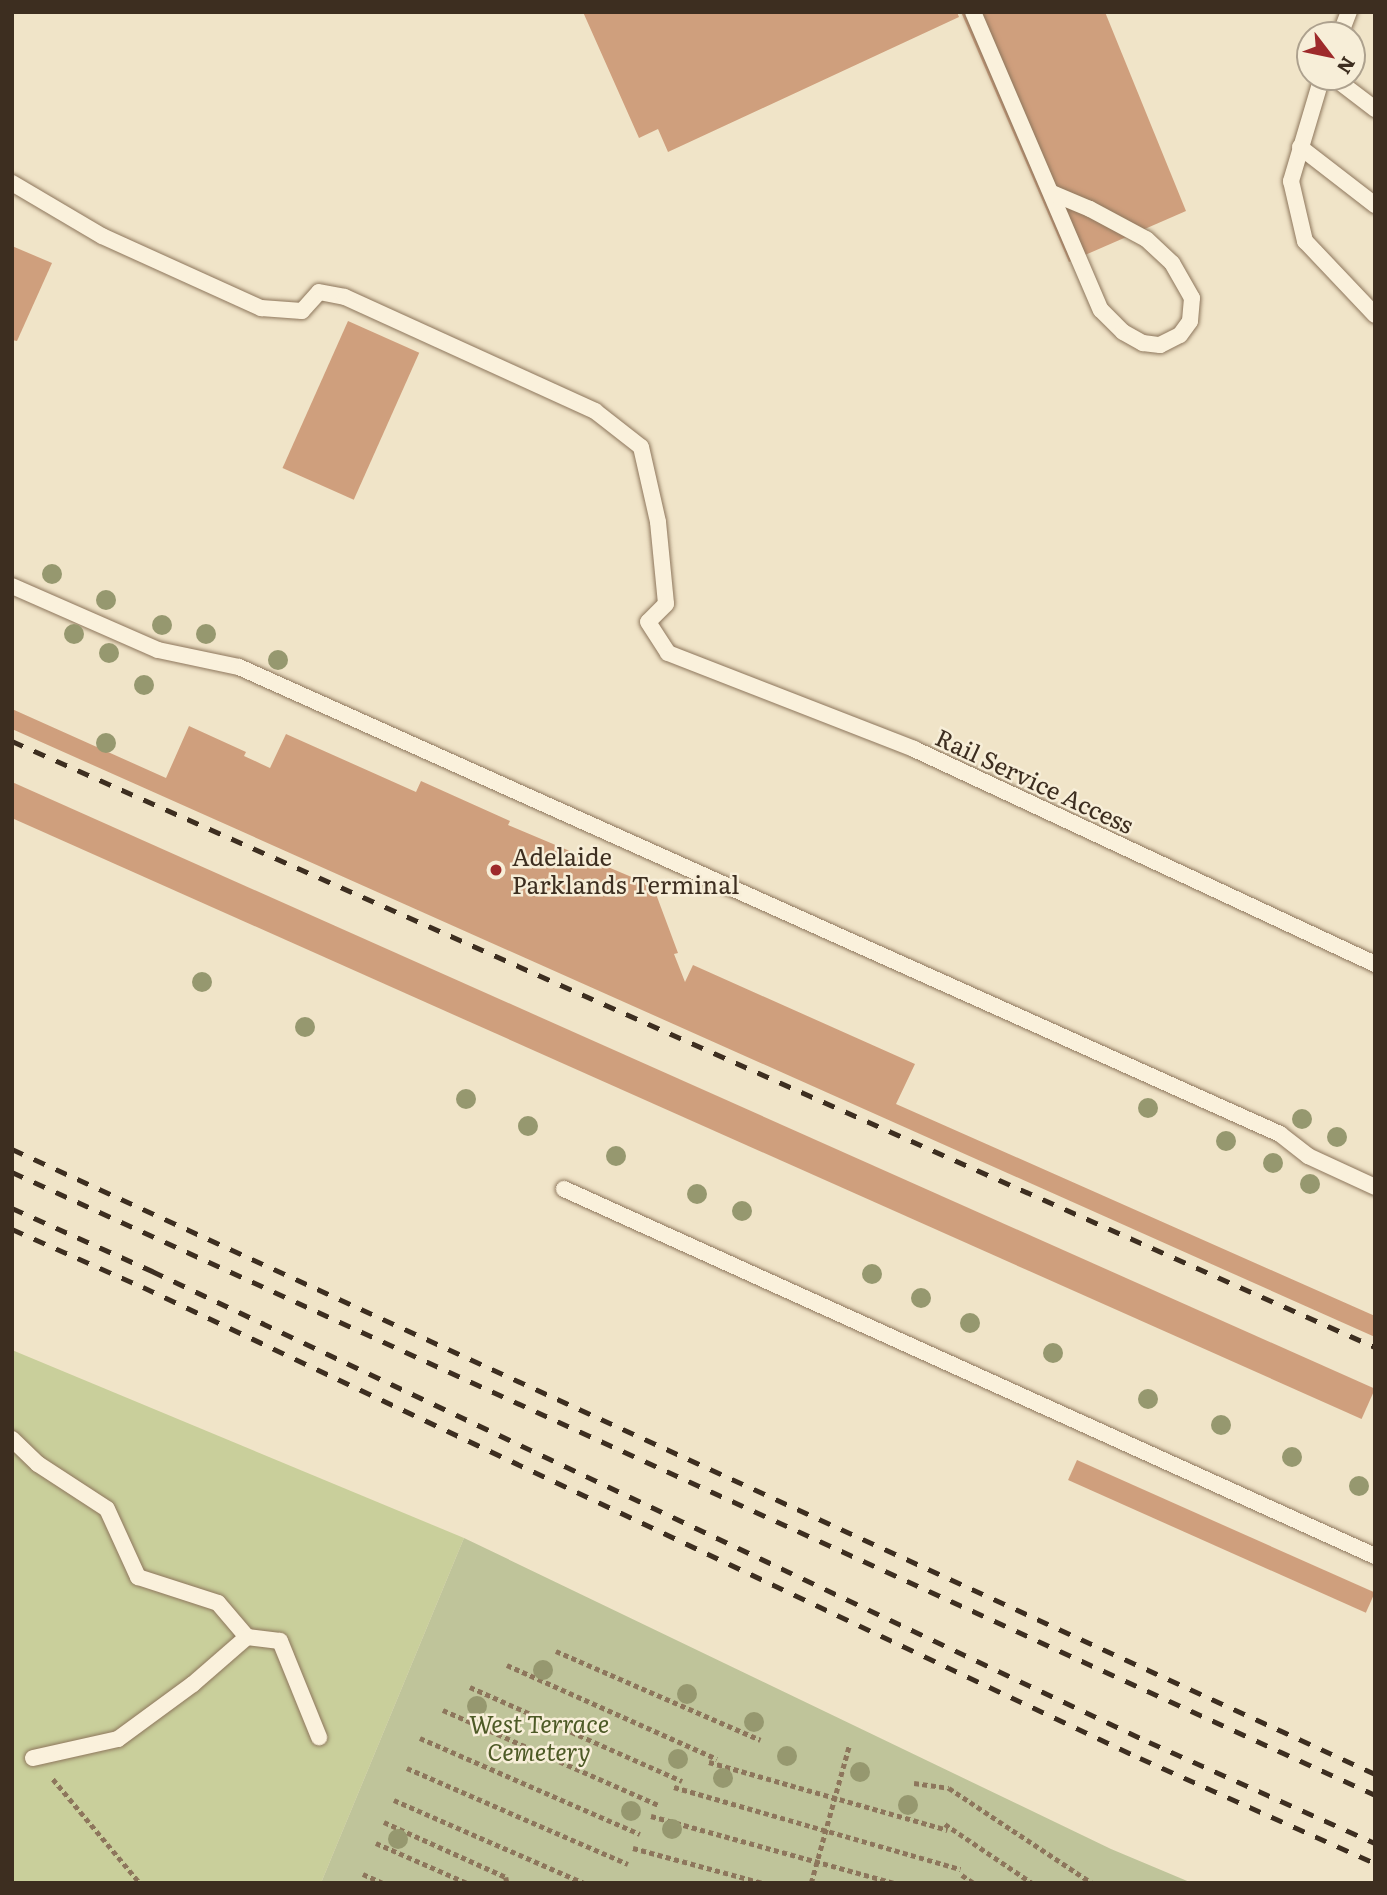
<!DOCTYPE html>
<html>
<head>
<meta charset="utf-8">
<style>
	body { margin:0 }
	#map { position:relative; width:1387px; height:1895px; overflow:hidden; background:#f0e4c8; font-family:Literata,serif }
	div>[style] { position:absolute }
	.green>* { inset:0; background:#c9cf9b }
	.cemetery>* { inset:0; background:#bfc49a }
	.building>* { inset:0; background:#cf9f7d; transform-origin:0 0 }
	.path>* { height:4.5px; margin-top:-2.25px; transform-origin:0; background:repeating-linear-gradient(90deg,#8d765c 0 5px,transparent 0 8.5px) }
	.roads { filter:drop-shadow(0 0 2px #8d765c) drop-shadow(0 0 2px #8d765c) }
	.service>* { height:16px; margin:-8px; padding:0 8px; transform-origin:8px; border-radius:8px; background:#faf1dc }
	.rail>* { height:5px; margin-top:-2.5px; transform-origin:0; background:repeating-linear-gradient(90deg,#3d2e20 0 12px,transparent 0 24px) }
	.trees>* { width:20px; height:20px; margin:-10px; border-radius:50%; background:#96986f }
	.dots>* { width:19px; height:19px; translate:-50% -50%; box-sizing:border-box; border:4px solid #f7eed8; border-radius:50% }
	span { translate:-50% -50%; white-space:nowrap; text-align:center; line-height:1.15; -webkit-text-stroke:5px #f7eed8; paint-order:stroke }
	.street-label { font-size:24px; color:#3d2e20 }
	.poi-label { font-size:24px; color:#3d2e20 }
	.left { translate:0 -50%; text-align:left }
	.park-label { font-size:24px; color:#4d5a26; font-style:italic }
	.frame { position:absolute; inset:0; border:14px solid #3d2e20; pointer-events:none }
	.north { position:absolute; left:1296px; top:21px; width:70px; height:70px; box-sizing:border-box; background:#f7eed8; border:2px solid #ada18e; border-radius:50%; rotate:122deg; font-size:19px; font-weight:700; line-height:28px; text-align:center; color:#3d2e20 }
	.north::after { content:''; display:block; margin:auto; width:24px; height:32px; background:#9e2a2b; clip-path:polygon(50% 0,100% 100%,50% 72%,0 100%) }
</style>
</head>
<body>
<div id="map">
	<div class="green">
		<div style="clip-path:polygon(12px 1350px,464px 1538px,321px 1883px,12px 1883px)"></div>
	</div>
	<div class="cemetery">
		<div style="clip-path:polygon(464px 1538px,1111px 1849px,1192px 1883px,321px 1883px)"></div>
	</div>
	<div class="building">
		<div style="clip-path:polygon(583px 12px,957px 12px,959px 17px,668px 152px,658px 129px,639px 138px)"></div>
		<div style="clip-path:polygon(961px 12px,1105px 12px,1186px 211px,1069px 262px)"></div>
		<div style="clip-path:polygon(12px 246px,52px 263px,17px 341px,12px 340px)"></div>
		<div style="left:348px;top:321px;width:78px;height:161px;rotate:24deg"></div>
		<div style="clip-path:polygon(12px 709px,166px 778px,189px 726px,246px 752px,244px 756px,270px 768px,286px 734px,416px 792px,421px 781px,510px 821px,508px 825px,653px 886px,678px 953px,674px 954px,685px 982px,693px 965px,915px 1064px,896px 1104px,1375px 1316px,1375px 1337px,12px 729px)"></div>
		<div style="left:12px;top:782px;width:1492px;height:33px;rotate:24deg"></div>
		<div style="left:1077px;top:1460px;width:326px;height:22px;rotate:24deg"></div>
	</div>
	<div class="path">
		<div style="left:556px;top:1651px;width:223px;rotate:23.5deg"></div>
		<div style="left:507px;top:1665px;width:230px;rotate:24.1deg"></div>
		<div style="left:470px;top:1687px;width:232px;rotate:23.9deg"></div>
		<div style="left:443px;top:1710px;width:235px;rotate:23.8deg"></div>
		<div style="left:420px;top:1738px;width:240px;rotate:23.6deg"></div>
		<div style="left:709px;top:1762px;width:248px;rotate:15.9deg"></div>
		<div style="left:407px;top:1768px;width:241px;rotate:23.5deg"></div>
		<div style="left:53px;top:1779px;width:136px;rotate:50.1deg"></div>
		<div style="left:914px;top:1783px;width:35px;rotate:8deg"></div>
		<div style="left:949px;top:1788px;width:172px;rotate:33.6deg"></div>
		<div style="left:674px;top:1787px;width:298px;rotate:16deg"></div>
		<div style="left:394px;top:1800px;width:207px;rotate:23.6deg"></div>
		<div style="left:651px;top:1816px;width:253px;rotate:15.4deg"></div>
		<div style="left:384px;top:1822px;width:134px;rotate:24.3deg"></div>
		<div style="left:506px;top:1877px;width:6px;rotate:81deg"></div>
		<div style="left:945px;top:1824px;width:105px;rotate:34.1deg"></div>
		<div style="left:376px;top:1843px;width:99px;rotate:23.7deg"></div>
		<div style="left:633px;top:1848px;width:135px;rotate:15.1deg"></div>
		<div style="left:363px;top:1874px;width:22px;rotate:24deg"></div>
		<div style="left:962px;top:1875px;width:14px;rotate:34deg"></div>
		<div style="left:811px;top:1883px;width:142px;rotate:-74.5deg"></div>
	</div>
	<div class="roads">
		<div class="service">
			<div style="left:973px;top:12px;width:324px;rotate:66.8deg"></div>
			<div style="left:1101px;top:310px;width:31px;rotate:45deg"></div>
			<div style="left:1123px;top:332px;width:23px;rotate:29deg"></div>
			<div style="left:1143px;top:343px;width:17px;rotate:7deg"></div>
			<div style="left:1160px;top:345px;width:22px;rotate:-27deg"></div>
			<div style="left:1180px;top:335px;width:17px;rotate:-54deg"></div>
			<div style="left:1190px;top:321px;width:23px;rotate:-85deg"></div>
			<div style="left:1192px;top:298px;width:40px;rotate:-119.7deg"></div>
			<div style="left:1172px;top:263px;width:35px;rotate:-137deg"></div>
			<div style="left:1146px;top:239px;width:64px;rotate:-151.8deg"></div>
			<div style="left:1090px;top:209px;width:41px;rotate:-157.2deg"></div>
			<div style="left:1340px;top:35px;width:25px;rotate:-69deg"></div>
			<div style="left:1322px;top:77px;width:109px;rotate:106.6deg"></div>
			<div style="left:1291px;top:181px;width:62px;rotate:76.9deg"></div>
			<div style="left:1305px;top:241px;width:102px;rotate:46.6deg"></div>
			<div style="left:1333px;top:77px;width:53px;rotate:37.3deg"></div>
			<div style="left:1300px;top:147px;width:95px;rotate:37.7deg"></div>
			<div style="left:12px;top:183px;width:104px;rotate:30.5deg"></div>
			<div style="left:102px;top:236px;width:175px;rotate:24.4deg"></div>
			<div style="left:261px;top:308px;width:41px;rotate:4.2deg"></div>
			<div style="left:302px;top:311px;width:25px;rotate:-48deg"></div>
			<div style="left:319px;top:292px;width:26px;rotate:11deg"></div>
			<div style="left:345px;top:297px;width:275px;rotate:24.5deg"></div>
			<div style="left:595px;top:411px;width:58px;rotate:38deg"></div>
			<div style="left:641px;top:447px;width:77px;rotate:77.2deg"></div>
			<div style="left:658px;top:522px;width:82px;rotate:84.4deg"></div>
			<div style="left:666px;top:604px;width:25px;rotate:135deg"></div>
			<div style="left:648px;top:622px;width:37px;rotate:57deg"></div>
			<div style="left:668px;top:653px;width:264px;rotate:21.3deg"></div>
			<div style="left:914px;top:749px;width:509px;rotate:25deg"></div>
			<div style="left:12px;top:586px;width:159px;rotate:23.7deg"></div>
			<div style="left:158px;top:650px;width:83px;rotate:11.9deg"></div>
			<div style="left:239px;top:667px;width:1141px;rotate:24.16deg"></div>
			<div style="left:1280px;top:1134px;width:36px;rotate:38deg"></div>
			<div style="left:1308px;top:1156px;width:74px;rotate:24.8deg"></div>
			<div style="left:564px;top:1189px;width:890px;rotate:24.35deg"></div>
			<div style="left:12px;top:1439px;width:36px;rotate:44deg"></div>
			<div style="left:38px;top:1464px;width:82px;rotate:33.1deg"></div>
			<div style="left:107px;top:1509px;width:75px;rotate:65.5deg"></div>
			<div style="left:138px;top:1577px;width:84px;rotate:18deg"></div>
			<div style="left:218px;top:1603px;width:45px;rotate:49.5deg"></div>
			<div style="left:247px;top:1637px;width:33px;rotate:7deg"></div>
			<div style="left:280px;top:1641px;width:104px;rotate:67.9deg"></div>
			<div style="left:33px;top:1758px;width:87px;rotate:-12.6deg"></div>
			<div style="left:118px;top:1739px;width:93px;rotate:-36.3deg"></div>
			<div style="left:193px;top:1684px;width:72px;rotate:-41deg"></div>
		</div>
	</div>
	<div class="rail">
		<div style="left:12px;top:741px;width:1492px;rotate:23.97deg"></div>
		<div style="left:12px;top:1149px;width:1499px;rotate:24.63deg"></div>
		<div style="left:12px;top:1172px;width:1499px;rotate:24.56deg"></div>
		<div style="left:12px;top:1208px;width:154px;rotate:24.2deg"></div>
		<div style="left:152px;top:1271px;width:1103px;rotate:25.29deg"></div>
		<div style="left:1149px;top:1742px;width:248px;rotate:24.1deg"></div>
		<div style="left:12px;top:1229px;width:143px;rotate:23.9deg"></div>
		<div style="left:143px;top:1287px;width:1103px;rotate:25.29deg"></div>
		<div style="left:1140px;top:1758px;width:257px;rotate:24.1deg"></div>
	</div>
	<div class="trees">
		<div style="left:52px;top:574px"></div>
		<div style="left:106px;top:600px"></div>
		<div style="left:162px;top:625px"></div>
		<div style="left:74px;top:634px"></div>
		<div style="left:206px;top:634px"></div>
		<div style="left:109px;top:653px"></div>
		<div style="left:278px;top:660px"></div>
		<div style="left:144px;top:685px"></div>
		<div style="left:106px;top:743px"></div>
		<div style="left:202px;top:982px"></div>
		<div style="left:305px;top:1027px"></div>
		<div style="left:466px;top:1099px"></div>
		<div style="left:1148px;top:1108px"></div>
		<div style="left:1302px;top:1119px"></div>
		<div style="left:528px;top:1126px"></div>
		<div style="left:1337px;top:1137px"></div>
		<div style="left:1226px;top:1141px"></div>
		<div style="left:616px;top:1156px"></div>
		<div style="left:1273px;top:1163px"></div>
		<div style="left:1310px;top:1184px"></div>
		<div style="left:697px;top:1194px"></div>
		<div style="left:742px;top:1211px"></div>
		<div style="left:872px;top:1274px"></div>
		<div style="left:921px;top:1298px"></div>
		<div style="left:970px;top:1323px"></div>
		<div style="left:1053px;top:1353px"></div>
		<div style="left:1148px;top:1399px"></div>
		<div style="left:1221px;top:1425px"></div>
		<div style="left:1292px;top:1457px"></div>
		<div style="left:1359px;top:1486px"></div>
		<div style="left:543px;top:1670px"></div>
		<div style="left:687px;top:1694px"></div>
		<div style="left:477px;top:1706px"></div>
		<div style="left:754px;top:1722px"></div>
		<div style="left:787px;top:1756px"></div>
		<div style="left:678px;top:1759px"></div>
		<div style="left:860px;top:1772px"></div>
		<div style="left:723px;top:1778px"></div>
		<div style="left:908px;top:1805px"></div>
		<div style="left:631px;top:1811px"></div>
		<div style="left:672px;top:1829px"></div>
		<div style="left:398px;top:1839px"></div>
	</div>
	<div class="dots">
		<div style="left:496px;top:870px;background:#9e2a2b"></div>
	</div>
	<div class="street-label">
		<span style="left:1035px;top:780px;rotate:25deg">Rail Service Access</span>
	</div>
	<div class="poi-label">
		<span class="left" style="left:512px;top:870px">Adelaide<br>Parklands Terminal</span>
	</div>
	<div class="park-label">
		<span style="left:539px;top:1737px">West Terrace<br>Cemetery</span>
	</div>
	<div class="frame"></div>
	<div class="north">N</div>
</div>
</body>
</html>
